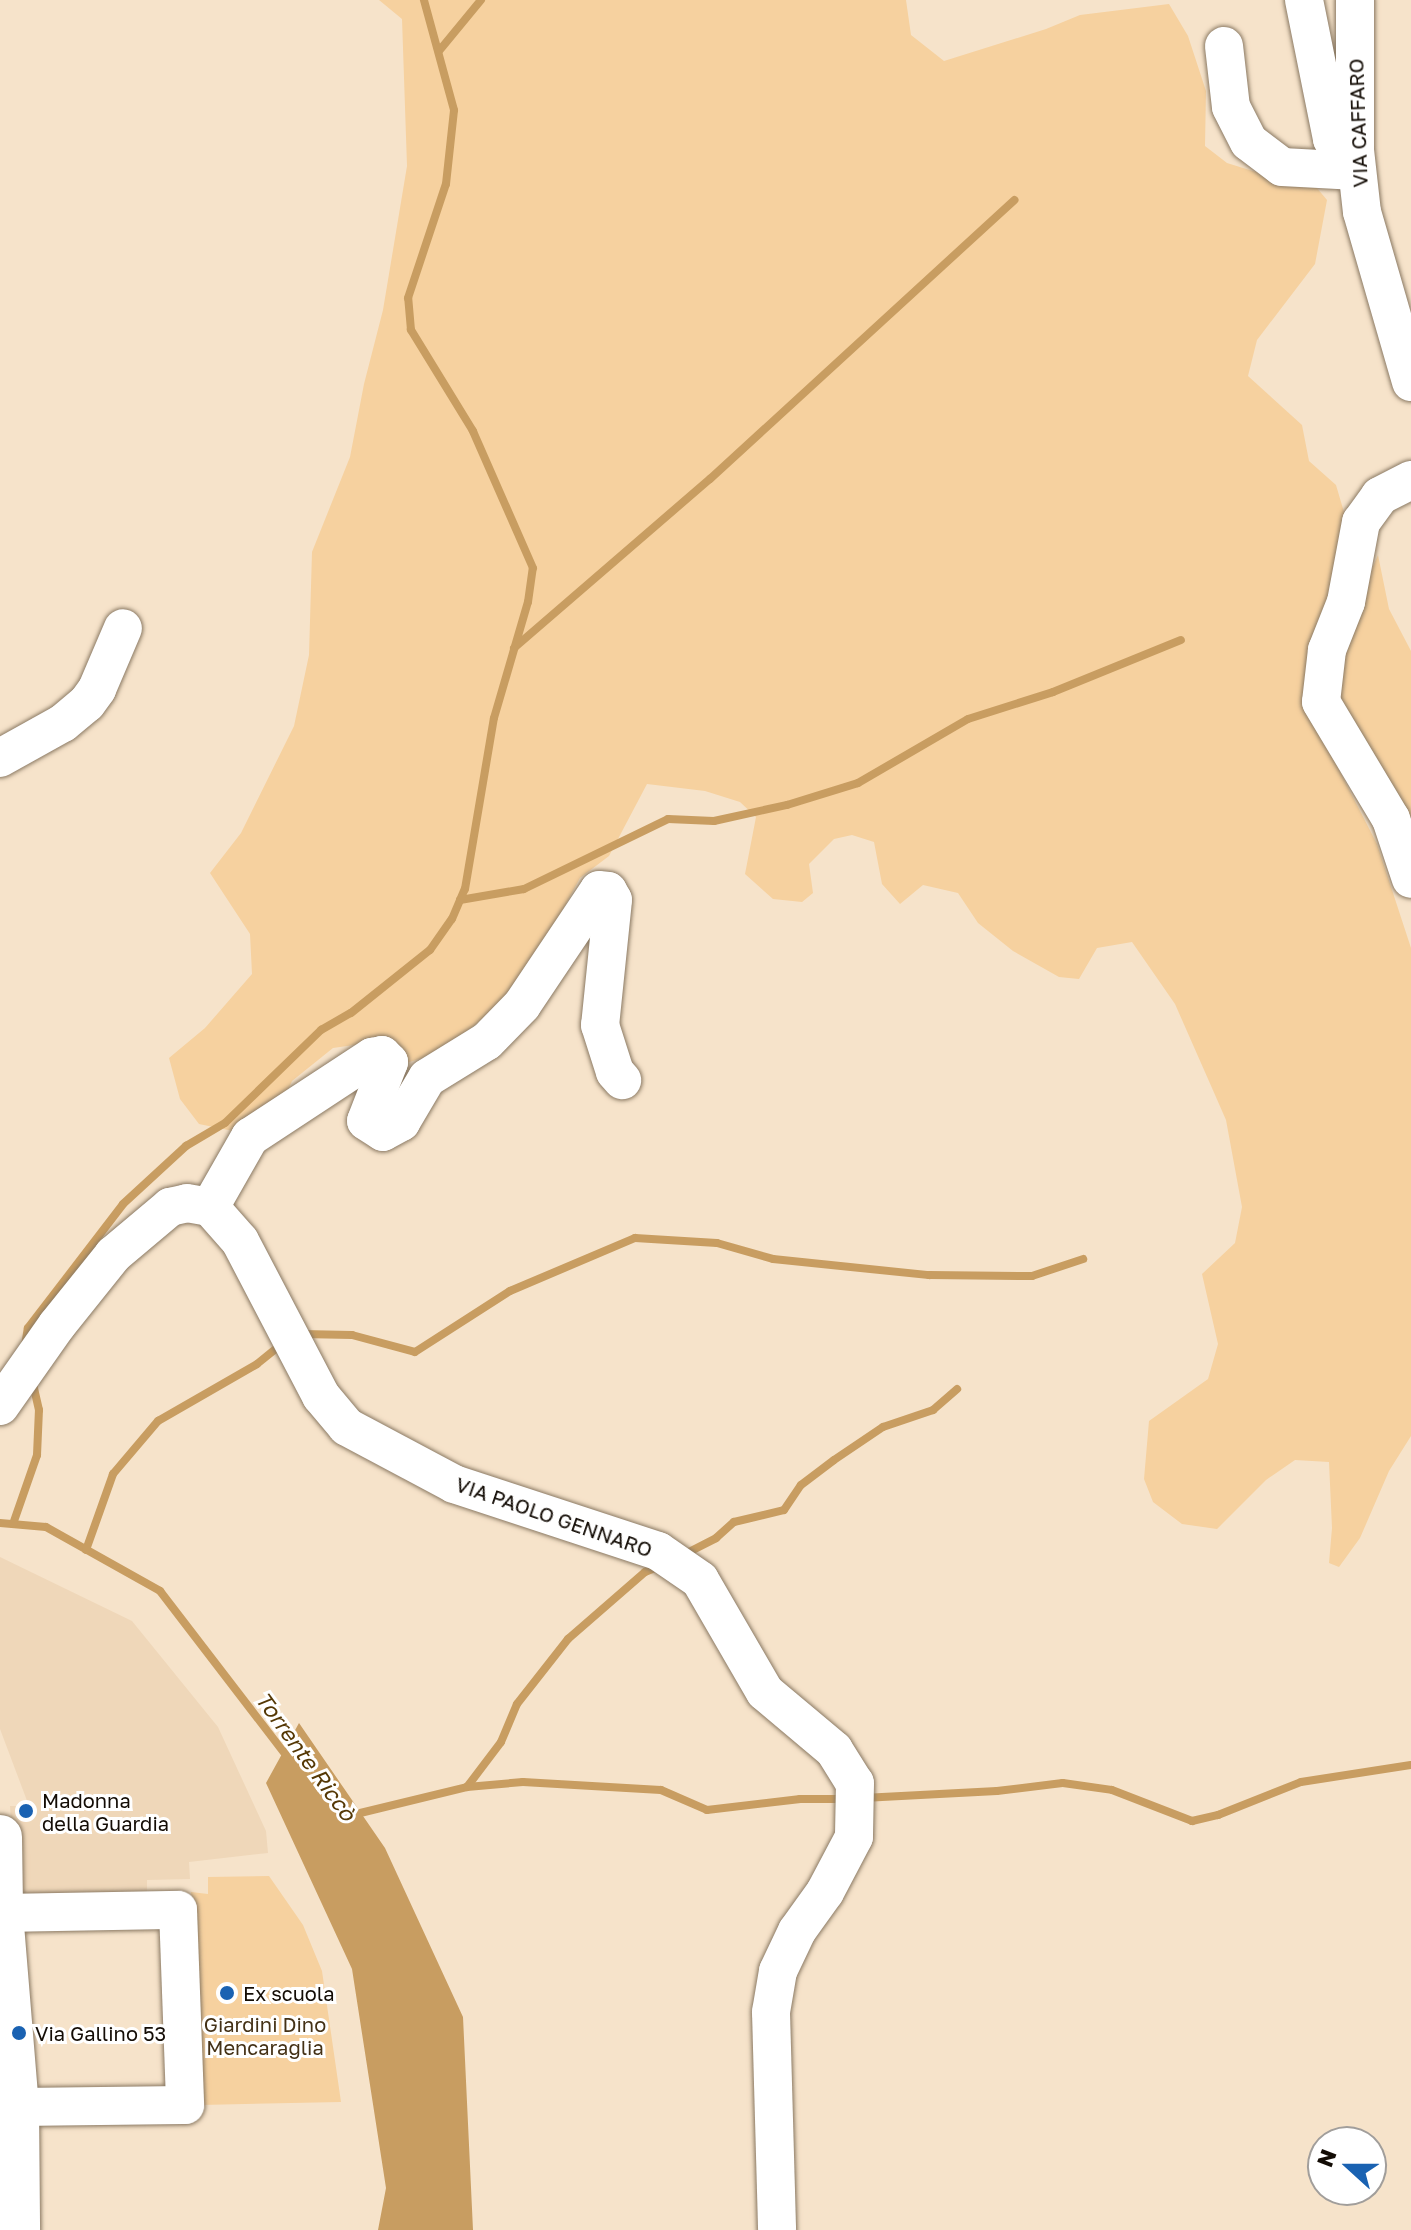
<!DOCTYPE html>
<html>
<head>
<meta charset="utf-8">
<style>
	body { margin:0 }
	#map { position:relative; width:1411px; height:2230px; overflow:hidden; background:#f6e3ca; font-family:"Golos Text",sans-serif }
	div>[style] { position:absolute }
	.built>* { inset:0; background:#efd7b9 }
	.green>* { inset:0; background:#f6d19f }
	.water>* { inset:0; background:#c89d61 }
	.stream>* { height:8px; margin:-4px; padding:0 4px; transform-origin:4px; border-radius:4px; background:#c89d61 }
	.roads { filter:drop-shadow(0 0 2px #8a7963) drop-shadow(0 0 2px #8a7963) }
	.minor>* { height:38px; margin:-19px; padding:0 19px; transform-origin:19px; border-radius:19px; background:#fff }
	.major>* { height:44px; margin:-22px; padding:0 22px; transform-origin:22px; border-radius:22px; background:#fff }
	.dots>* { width:22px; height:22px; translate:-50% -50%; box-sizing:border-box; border:4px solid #fff; border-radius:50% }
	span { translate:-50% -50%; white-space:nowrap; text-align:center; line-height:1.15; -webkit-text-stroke:6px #fff; paint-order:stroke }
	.street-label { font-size:20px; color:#130c05 }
	.poi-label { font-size:20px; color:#130c05 }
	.left { translate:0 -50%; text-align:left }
	.park-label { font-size:20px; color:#443116 }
	.water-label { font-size:22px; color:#553805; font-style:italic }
	.north { position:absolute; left:1307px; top:2126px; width:80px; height:80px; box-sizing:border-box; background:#fff; border:2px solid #a19e9b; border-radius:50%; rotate:291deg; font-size:22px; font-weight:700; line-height:32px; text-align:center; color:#130c05 }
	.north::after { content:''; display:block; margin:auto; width:28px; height:36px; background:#1a62b2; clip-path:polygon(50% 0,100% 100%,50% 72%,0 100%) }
</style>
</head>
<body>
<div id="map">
	<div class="built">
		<div style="clip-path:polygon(0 1557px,132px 1621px,218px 1727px,266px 1831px,268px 1853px,189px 1862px,190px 1879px,147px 1880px,147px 1891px,16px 1899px,10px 1806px,29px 1806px,0 1729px)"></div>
	</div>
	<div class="green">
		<div style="clip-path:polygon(379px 0,906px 0,911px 35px,944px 61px,1046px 29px,1080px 15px,1169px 4px,1188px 36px,1206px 91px,1205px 146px,1227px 163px,1275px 178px,1311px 181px,1327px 200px,1315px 264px,1257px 340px,1248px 376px,1302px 425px,1309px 461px,1336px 485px,1346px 519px,1317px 727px,1377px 844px,1411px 948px,1411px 1436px,1389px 1471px,1360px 1538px,1339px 1567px,1329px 1563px,1332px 1528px,1329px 1462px,1295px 1460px,1266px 1480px,1217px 1529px,1182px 1524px,1153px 1502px,1144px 1479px,1149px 1421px,1208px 1379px,1218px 1344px,1202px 1274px,1235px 1243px,1242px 1207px,1226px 1120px,1212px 1088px,1175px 1004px,1132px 942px,1097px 948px,1079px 979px,1059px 977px,1013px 951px,978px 923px,958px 893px,923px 885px,900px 904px,882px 884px,874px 842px,852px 835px,834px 839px,809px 864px,813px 893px,802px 902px,773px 899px,745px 874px,756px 817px,740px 802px,705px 791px,647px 784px,609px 856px,580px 878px,548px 937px,503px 1002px,440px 1053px,406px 1063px,368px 1043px,333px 1048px,292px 1081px,283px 1102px,233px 1131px,199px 1124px,180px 1099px,169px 1058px,205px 1028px,252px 974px,250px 934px,210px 873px,241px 833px,294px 726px,309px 655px,312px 552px,350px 457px,364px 384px,383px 310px,407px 166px,402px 19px)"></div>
		<div style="clip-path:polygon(1378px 555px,1389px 609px,1411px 651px,1411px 844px,1337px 694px,1337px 674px,1361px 593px)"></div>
		<div style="clip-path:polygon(269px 1876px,303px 1925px,322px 1971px,341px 2102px,201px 2105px,191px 1892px,208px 1894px,208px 1877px)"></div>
	</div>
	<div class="water">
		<div style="clip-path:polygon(299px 1723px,385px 1848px,463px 2017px,473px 2230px,378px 2230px,386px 2188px,352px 1969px,266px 1783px)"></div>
	</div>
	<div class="stream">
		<div style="left:439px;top:51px;width:66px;rotate:-50.5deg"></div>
		<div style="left:514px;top:648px;width:259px;rotate:-40.8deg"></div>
		<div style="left:710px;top:479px;width:413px;rotate:-42.5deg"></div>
		<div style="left:460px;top:900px;width:65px;rotate:-9.8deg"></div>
		<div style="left:524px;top:889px;width:160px;rotate:-25.9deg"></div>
		<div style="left:668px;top:819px;width:46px;rotate:2.5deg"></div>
		<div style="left:714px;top:821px;width:75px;rotate:-12.4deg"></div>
		<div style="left:787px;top:805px;width:74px;rotate:-17.2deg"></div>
		<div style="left:858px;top:783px;width:127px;rotate:-30.2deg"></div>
		<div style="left:968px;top:719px;width:89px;rotate:-17.6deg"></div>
		<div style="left:1053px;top:692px;width:138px;rotate:-22.1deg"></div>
		<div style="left:301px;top:1334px;width:51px;rotate:1.1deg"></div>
		<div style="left:352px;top:1335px;width:65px;rotate:15.1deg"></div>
		<div style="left:415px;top:1352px;width:113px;rotate:-32.7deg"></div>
		<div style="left:510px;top:1291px;width:136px;rotate:-23deg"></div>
		<div style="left:635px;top:1238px;width:82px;rotate:3.5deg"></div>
		<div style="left:717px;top:1243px;width:58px;rotate:15.9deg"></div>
		<div style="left:773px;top:1259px;width:157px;rotate:5.9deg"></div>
		<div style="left:929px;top:1275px;width:103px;rotate:0.6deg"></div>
		<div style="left:1032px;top:1276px;width:54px;rotate:-18.4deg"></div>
		<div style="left:25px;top:1346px;width:18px;rotate:-81deg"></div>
		<div style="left:28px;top:1328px;width:156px;rotate:-52.5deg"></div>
		<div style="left:123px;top:1204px;width:86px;rotate:-42.6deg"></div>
		<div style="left:186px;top:1146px;width:45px;rotate:-30.5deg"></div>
		<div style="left:225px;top:1123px;width:134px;rotate:-44.1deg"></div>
		<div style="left:321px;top:1030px;width:34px;rotate:-30deg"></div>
		<div style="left:351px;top:1013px;width:101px;rotate:-38.6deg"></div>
		<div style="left:430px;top:950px;width:38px;rotate:-55deg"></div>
		<div style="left:452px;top:919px;width:33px;rotate:-67deg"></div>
		<div style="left:465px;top:889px;width:173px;rotate:-80.4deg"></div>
		<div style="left:494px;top:718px;width:121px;rotate:-73.7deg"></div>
		<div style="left:528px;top:602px;width:34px;rotate:-82deg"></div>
		<div style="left:533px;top:568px;width:150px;rotate:-113.7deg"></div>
		<div style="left:473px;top:431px;width:119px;rotate:-121.5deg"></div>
		<div style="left:411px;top:330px;width:32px;rotate:-95deg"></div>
		<div style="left:408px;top:298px;width:120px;rotate:-71.6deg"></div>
		<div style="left:446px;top:184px;width:74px;rotate:-83.8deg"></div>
		<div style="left:454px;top:110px;width:114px;rotate:-105.3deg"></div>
		<div style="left:0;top:1523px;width:46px;rotate:5deg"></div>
		<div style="left:46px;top:1527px;width:131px;rotate:29.3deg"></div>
		<div style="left:160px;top:1591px;width:210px;rotate:52.5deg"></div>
		<div style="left:13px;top:1524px;width:73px;rotate:-70.8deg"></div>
		<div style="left:37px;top:1455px;width:45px;rotate:-87.5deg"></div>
		<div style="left:39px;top:1410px;width:28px;rotate:-103deg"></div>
		<div style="left:86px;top:1550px;width:81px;rotate:-70.4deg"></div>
		<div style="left:113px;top:1474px;width:70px;rotate:-49.7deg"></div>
		<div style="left:158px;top:1421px;width:114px;rotate:-29.9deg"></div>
		<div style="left:257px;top:1364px;width:32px;rotate:-39deg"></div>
		<div style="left:685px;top:1554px;width:35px;rotate:-27deg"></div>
		<div style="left:716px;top:1538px;width:24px;rotate:-42deg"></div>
		<div style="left:734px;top:1522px;width:51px;rotate:-13.5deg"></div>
		<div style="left:784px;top:1510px;width:30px;rotate:-56deg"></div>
		<div style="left:801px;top:1485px;width:41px;rotate:-37.1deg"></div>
		<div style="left:834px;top:1460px;width:59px;rotate:-34deg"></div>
		<div style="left:883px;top:1427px;width:53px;rotate:-18.8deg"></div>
		<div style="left:933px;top:1410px;width:32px;rotate:-41deg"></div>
		<div style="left:467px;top:1787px;width:56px;rotate:-52.9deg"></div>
		<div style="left:501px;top:1742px;width:41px;rotate:-67.2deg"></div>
		<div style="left:517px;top:1704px;width:83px;rotate:-51.9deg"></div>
		<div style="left:568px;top:1639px;width:102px;rotate:-41deg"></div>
		<div style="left:645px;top:1572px;width:18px;rotate:-22deg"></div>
		<div style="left:863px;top:1798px;width:134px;rotate:-3deg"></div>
		<div style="left:997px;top:1791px;width:66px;rotate:-6.9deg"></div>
		<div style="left:1063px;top:1783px;width:49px;rotate:8.1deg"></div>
		<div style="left:1112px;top:1790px;width:86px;rotate:21.2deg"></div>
		<div style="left:1192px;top:1821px;width:27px;rotate:-13deg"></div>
		<div style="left:1218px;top:1815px;width:89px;rotate:-21.7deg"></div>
		<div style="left:1301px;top:1782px;width:111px;rotate:-8.8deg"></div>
		<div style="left:352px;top:1815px;width:118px;rotate:-13.7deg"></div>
		<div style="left:467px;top:1787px;width:56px;rotate:-5.1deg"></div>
		<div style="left:523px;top:1782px;width:138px;rotate:3.3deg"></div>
		<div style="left:661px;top:1790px;width:50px;rotate:23.5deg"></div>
		<div style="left:707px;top:1810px;width:94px;rotate:-6.7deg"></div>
		<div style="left:800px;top:1799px;width:46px"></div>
	</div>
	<div class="roads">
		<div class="minor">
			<div style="left:1304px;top:0;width:142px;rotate:78.6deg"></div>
			<div style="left:1332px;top:139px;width:30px;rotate:53deg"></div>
			<div style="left:1355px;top:0;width:150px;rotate:90deg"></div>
			<div style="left:1355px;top:150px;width:62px;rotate:83.6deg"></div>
			<div style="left:1362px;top:212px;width:177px;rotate:73.9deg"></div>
			<div style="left:1224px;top:46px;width:61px;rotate:83.5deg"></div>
			<div style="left:1231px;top:107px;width:39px;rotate:63deg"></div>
			<div style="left:1249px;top:142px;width:41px;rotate:37.1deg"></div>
			<div style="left:1282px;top:167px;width:75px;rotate:3.1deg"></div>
			<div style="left:1411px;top:480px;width:35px;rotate:153deg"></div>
			<div style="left:1380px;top:496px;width:32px;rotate:126deg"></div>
			<div style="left:1361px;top:522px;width:81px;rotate:100.6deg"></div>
			<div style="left:1346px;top:602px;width:52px;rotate:111.6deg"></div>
			<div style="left:1327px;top:650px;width:52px;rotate:96.6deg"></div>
			<div style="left:1321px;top:702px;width:136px;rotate:59.1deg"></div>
			<div style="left:1391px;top:819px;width:63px;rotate:71.6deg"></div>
			<div style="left:0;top:758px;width:72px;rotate:-29.1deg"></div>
			<div style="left:63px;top:723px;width:31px;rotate:-40deg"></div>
			<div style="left:87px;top:703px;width:17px;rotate:-54deg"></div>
			<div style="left:97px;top:689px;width:66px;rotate:-66.9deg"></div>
			<div style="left:210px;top:1207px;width:81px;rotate:-60.3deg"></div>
			<div style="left:250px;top:1137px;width:146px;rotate:-33.3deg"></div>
			<div style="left:372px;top:1057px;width:10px;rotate:-11deg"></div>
			<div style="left:382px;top:1055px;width:10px;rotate:45deg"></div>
			<div style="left:389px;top:1062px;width:63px;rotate:111.3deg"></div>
			<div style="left:366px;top:1121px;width:20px;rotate:33deg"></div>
			<div style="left:383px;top:1132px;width:21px;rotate:-29deg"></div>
			<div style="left:401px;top:1122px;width:51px;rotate:-59.4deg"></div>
			<div style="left:427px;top:1078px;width:70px;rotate:-31.7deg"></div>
			<div style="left:487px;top:1041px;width:50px;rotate:-45.8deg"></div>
			<div style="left:522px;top:1005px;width:138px;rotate:-56.2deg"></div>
			<div style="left:599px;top:890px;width:9px;rotate:6deg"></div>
			<div style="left:608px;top:891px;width:10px;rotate:61deg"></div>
			<div style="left:613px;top:900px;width:126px;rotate:95.9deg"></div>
			<div style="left:600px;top:1025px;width:49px;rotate:72.3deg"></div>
			<div style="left:615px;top:1072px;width:11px;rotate:49deg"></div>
			<div style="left:0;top:1406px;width:99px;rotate:-54.9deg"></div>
			<div style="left:57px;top:1325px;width:90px;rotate:-51.3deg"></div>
			<div style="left:113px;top:1255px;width:75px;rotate:-40.1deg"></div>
			<div style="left:170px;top:1207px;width:17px;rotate:-13deg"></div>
			<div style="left:187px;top:1203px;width:23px;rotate:10deg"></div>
			<div style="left:210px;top:1207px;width:45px;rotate:48.6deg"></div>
			<div style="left:240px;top:1241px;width:175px;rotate:62.4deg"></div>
			<div style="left:321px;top:1396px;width:40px;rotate:50deg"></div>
			<div style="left:347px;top:1427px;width:121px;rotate:28deg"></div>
			<div style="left:454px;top:1484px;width:215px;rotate:18.2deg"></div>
			<div style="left:658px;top:1551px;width:51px;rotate:34.6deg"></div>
			<div style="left:700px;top:1580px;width:129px;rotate:59.9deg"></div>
			<div style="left:765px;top:1692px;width:90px;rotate:40deg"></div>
			<div style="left:834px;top:1750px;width:39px;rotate:58deg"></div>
			<div style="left:855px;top:1783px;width:54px;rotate:91.1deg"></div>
			<div style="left:854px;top:1837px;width:62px;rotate:117.8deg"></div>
			<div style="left:825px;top:1892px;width:48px;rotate:125.7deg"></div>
			<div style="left:797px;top:1931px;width:44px;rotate:115.4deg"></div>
			<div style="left:778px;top:1971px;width:42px;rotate:99.7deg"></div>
			<div style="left:771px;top:2012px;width:218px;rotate:88.4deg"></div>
			<div style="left:1px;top:1913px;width:177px;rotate:-1deg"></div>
			<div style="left:178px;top:1910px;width:195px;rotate:87.9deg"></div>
			<div style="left:185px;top:2105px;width:168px;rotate:179.3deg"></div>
		</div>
		<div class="major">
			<div style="left:0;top:1837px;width:76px;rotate:89.2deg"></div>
			<div style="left:1px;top:1913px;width:195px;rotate:85.3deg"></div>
			<div style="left:17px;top:2107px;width:123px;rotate:89.5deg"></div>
		</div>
	</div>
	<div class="dots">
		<div style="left:26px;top:1811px;background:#1a62b2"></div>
		<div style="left:227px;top:1993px;background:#1a62b2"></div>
		<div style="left:19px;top:2033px;background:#1a62b2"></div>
	</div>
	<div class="street-label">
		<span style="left:1358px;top:123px;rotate:-92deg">VIA CAFFARO</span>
		<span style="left:554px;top:1517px;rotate:19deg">VIA PAOLO GENNARO</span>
	</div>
	<div class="poi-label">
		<span class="left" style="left:42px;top:1812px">Madonna<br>della Guardia</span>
		<span class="left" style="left:243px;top:1993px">Ex scuola</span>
		<span class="left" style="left:35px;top:2033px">Via Gallino 53</span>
	</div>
	<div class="park-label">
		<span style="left:265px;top:2036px">Giardini Dino<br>Mencaraglia</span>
	</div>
	<div class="water-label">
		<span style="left:306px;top:1756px;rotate:54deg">Torrente Riccò</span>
	</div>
	<div class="north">N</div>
</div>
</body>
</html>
